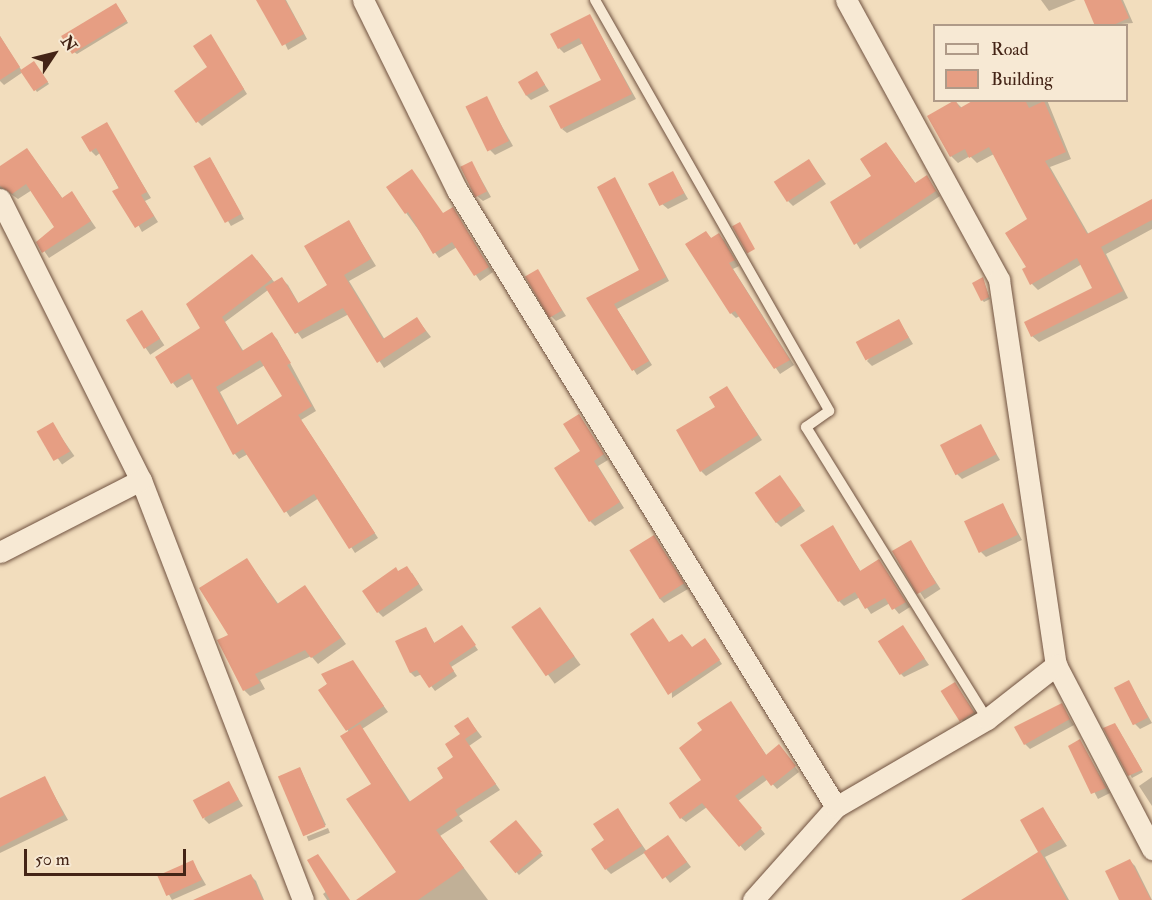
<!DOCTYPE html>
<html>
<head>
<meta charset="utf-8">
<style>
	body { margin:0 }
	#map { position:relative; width:1152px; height:900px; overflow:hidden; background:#f2ddbd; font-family:"IM FELL Double Pica",serif }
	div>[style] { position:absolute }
	.shadow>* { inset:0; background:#0003; transform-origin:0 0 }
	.building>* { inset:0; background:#e69e83; transform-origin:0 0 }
	.roads { filter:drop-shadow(0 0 2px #705240) drop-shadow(0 0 2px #705240) }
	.service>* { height:10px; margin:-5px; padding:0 5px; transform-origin:5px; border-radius:5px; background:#f7e9d4 }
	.minor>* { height:21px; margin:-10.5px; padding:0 10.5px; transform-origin:10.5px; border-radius:10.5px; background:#f7e9d4 }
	span { translate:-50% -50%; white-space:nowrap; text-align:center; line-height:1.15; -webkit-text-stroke:5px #f7e9d4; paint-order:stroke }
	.legend { position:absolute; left:933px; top:24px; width:195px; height:78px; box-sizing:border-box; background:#f7e9d4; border:2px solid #af9a88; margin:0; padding:8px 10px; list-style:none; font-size:18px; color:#442416 }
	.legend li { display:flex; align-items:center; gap:12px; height:30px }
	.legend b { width:30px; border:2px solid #af9a88 }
	.north { position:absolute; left:24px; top:24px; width:60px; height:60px; -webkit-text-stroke:4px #f7e9d4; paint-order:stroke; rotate:55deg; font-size:16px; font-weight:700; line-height:24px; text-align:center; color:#442416 }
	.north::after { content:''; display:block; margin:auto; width:21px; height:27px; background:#442416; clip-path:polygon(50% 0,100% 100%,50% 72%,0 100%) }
	.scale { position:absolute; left:24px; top:849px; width:162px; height:27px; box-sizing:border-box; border:3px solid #442416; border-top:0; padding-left:8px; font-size:18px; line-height:21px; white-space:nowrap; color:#442416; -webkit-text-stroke:4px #f7e9d4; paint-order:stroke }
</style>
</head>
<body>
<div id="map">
	<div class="shadow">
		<div style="clip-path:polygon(265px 0,286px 0,307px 39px,288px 50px)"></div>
		<div style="clip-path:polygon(1041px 0,1076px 0,1049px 11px)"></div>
		<div style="clip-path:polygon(1085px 0,1123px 0,1133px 23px,1097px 26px)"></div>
		<div style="clip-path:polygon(118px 7px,128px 23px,77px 54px,74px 52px)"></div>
		<div style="clip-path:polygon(590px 16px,636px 99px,567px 133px,562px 129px,603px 80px,583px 43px,564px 53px,559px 48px)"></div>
		<div style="clip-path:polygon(0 36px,22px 71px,36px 65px,49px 84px,37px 92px,23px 72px,4px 85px,0 81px)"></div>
		<div style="clip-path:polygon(211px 36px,247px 94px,202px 126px,198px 122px,209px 68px)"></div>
		<div style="clip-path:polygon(537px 73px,549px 91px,531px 100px,526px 95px)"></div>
		<div style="clip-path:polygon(486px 98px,513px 146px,495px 155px,490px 150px)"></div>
		<div style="clip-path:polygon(977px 100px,1047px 100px,1071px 159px,1050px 167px,1089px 235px,1152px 201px,1152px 229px,1106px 254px,1128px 298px,1039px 342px,1032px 336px,1094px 289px,1082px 264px,1038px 290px,1032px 284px,1028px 268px,1029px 220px,994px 154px,977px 163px,970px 156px,958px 163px,951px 156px,929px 116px,956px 102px,962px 108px)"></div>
		<div style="clip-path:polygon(106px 124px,151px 198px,145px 201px,158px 222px,142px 232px,100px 153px,96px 156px,91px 151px)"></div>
		<div style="clip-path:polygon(886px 143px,916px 184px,927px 177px,940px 196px,860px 249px,832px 203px,873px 176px)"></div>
		<div style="clip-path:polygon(32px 156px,63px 199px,72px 193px,96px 228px,49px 258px,38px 242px,56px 227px,32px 190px,18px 199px,8px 192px,0 193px,0 168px)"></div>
		<div style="clip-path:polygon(809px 161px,826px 184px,793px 206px,788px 201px)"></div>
		<div style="clip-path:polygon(213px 163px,244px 219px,231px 226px,196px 168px)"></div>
		<div style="clip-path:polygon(472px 163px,491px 197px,483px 201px,477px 196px)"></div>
		<div style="clip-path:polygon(673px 173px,688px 199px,668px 209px,662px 204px)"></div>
		<div style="clip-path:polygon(615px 179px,669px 281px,617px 309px,652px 365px,637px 375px,588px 298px,640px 270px)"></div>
		<div style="clip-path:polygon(388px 188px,443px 214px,452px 209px,493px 272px,480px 281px,457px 247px,439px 258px)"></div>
		<div style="clip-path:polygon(evenodd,349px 222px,376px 266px,349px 281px,385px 340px,417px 319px,431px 337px,384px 368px,349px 314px,302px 339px,268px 290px,225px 322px,244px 352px,272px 334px,277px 339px,316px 411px,301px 420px,378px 538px,355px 553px,319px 498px,290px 517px,248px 454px,239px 459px,235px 454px,194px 378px,177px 388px,173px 383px,202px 329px,257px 260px,275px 283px,282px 279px,288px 285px,299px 304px,329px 286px,349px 222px,265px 365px,284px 397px,238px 426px,220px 392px,265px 365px)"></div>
		<div style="clip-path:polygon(706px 233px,712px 239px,719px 235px,724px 240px,739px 266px,733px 269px,794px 365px,780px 374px,740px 316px,736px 318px,731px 313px)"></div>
		<div style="clip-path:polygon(538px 271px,566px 316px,556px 321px,551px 316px)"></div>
		<div style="clip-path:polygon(983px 279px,990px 299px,984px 302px,982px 300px)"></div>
		<div style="left:142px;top:312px;width:40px;height:17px;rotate:56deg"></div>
		<div style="clip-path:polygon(899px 321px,913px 344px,872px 366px,867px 361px)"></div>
		<div style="clip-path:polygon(727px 388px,762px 440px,706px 476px,701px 471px)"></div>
		<div style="clip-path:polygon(579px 415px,608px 460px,598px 466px,624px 508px,595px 526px,590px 521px)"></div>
		<div style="left:52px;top:424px;width:39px;height:15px;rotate:55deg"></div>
		<div style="clip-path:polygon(980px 426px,1000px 460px,962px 479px,957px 474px)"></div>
		<div style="clip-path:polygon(780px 477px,805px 511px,781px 527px,776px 522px)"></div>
		<div style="clip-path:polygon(1003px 505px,1022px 540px,986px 557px,981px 552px)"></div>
		<div style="clip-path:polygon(832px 527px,861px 572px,879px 561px,910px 607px,899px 614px,890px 603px,871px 614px,860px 597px,844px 606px,839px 601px)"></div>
		<div style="clip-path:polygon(654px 537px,688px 589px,664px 603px,659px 598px)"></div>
		<div style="left:910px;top:542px;width:56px;height:19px;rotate:57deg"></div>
		<div style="clip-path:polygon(247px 560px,279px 605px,305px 587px,346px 644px,318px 664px,311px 656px,260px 680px,265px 689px,250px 696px,244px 690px,231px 635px)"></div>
		<div style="clip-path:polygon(399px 573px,412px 573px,423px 590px,383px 617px,378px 612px)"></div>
		<div style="left:540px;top:609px;width:69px;height:32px;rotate:54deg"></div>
		<div style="clip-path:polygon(462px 627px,478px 650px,451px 667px,457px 676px,435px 691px,422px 674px,415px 677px,411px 673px,397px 642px,426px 629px,435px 644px)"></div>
		<div style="clip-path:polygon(903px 627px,929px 665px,904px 677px,899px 672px)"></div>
		<div style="clip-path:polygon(708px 643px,722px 664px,672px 698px,670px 644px,692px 649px)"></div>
		<div style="clip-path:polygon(353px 662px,388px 712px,362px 729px,411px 803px,445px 778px,468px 719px,482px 737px,469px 746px,500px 790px,459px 816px,463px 821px,440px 836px,488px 900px,377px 900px,398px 872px,373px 785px,349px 732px,320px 690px)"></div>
		<div style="clip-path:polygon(1129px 682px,1152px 723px,1140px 729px,1135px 724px)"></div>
		<div style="left:955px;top:684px;width:40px;height:15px;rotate:55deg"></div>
		<div style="clip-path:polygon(731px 703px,767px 756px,783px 751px,799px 772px,777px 789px,768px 779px,738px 801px,765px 834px,745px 851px,707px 807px,686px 822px,681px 818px,703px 780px,704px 730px)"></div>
		<div style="clip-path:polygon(1061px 705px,1074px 725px,1030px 749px,1025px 744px)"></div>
		<div style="clip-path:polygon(1117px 727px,1143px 772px,1132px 778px,1105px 729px)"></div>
		<div style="clip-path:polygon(1080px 741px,1110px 793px,1098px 799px,1070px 746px)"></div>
		<div style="clip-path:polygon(300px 768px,326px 825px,306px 835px)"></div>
		<div style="clip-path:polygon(44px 777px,68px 820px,0 853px,0 799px)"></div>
		<div style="clip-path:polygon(1152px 777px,1152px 806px,1139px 786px)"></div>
		<div style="clip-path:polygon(228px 783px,243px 806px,209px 824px,204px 819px)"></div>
		<div style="clip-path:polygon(1043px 809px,1067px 846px,1045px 857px,1069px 900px,964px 900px,1040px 852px,1022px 821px)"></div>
		<div style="clip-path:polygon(618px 810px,647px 852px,668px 837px,691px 867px,670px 883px,646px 852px,611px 874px,606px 869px)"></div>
		<div style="left:516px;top:822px;width:43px;height:31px;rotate:51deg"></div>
		<div style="left:328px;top:828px;width:5px;height:23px;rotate:68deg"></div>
		<div style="clip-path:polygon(192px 861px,206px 885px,172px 900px,159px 877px)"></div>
		<div style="clip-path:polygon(1130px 861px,1135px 866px,1152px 900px,1121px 900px)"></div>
		<div style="clip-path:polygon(251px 876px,256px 881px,264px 900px,246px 900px)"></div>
		<div style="clip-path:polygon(327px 891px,346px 900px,327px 900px,323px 894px)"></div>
	</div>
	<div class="building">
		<div style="clip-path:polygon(256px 0,285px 0,304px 34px,282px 46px)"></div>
		<div style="clip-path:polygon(1084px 0,1121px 0,1129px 18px,1111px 26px,1095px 26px)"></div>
		<div style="left:116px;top:3px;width:21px;height:64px;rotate:59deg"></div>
		<div style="clip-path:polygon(590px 14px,632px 94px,561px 129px,549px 106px,601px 80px,579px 38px,558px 49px,550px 34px)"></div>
		<div style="clip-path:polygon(211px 34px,244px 89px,196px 123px,174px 91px,207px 67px,193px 46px)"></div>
		<div style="clip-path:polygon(0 36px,20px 67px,0 80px)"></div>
		<div style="left:34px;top:61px;width:25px;height:17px;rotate:56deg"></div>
		<div style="left:537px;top:71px;width:16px;height:22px;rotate:60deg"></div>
		<div style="left:487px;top:96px;width:50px;height:24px;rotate:64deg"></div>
		<div style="clip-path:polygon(955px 100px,960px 108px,974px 100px,1025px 100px,1029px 108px,1044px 101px,1066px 152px,1045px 161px,1087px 234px,1152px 199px,1152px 220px,1101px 247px,1123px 291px,1031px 337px,1024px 322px,1092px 288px,1077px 258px,1030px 285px,1022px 269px,1026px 267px,1005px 233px,1027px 219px,989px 147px,969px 158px,965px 149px,950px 157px,927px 116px)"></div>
		<div style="clip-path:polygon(107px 122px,147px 192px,141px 195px,154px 216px,135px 228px,112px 191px,119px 188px,96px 148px,90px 152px,81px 137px)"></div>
		<div style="clip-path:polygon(886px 142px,915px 183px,927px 175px,936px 191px,854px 245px,830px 202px,871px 176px,860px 159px)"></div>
		<div style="clip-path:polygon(27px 148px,62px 198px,72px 191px,91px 221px,42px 253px,36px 242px,54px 227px,26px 184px,12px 194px,0 186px,0 166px)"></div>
		<div style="left:210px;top:157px;width:65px;height:19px;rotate:61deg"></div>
		<div style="left:809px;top:159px;width:24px;height:42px;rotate:57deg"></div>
		<div style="left:472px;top:161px;width:34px;height:13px;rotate:64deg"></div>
		<div style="clip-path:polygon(412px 169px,443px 213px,453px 207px,489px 267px,474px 276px,452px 242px,433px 254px,408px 212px,405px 214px,386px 187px)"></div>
		<div style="left:673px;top:171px;width:25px;height:28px;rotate:63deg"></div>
		<div style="clip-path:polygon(615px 177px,666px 277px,614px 304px,649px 361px,632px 371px,586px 298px,639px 270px,597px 187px)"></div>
		<div style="clip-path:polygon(349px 220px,371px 259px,344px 275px,383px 339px,417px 317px,426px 331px,377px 363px,343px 308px,295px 334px,265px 287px,282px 277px,298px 303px,327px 285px,304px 246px)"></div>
		<div style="left:740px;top:222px;width:31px;height:9px;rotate:61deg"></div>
		<div style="clip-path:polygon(706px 231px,711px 238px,719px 233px,735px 260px,729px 263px,790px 360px,774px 369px,735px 311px,730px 314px,685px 244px)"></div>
		<div style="clip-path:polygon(evenodd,252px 254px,272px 279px,222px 317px,242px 351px,272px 332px,291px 363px,287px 365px,312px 406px,298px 415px,375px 533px,349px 549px,314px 494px,284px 513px,243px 449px,233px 455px,189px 373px,171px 384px,155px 357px,200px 328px,186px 304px,252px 254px,260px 360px,282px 396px,237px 425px,216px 387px,260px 360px)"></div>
		<div style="left:538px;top:269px;width:48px;height:15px;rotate:60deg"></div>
		<div style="clip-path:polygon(983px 277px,989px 297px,981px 301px,972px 283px)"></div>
		<div style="left:142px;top:310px;width:34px;height:19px;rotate:58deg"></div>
		<div style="left:899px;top:319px;width:21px;height:49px;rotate:62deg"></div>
		<div style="clip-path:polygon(727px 386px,758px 435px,700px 472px,676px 430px,715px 407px,709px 397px)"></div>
		<div style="clip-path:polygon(579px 414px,604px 454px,594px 461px,620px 502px,589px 522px,554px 468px,580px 451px,563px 424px)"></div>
		<div style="left:53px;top:422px;width:34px;height:19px;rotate:60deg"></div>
		<div style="left:981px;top:424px;width:34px;height:46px;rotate:63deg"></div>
		<div style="left:780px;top:475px;width:37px;height:31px;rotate:55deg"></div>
		<div style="left:1003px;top:503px;width:35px;height:43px;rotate:65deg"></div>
		<div style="clip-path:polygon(833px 525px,860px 571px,879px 559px,906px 602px,892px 610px,885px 598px,865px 609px,855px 592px,838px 602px,800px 545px)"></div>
		<div style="left:654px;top:535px;width:57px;height:29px;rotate:58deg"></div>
		<div style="left:911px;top:540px;width:50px;height:22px;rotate:60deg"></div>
		<div style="clip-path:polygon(247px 558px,277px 604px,305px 585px,341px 638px,311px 658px,305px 650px,255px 674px,260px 683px,243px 691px,217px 640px,228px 635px,199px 588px)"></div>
		<div style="clip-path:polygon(407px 566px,419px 584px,377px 613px,362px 591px,396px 567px,398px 571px)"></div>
		<div style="left:540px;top:607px;width:60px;height:35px;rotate:55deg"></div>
		<div style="clip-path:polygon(653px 618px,669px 642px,682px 634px,692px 647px,705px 638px,720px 660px,668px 695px,630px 634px)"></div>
		<div style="clip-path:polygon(462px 625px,476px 645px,449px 663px,454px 671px,429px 688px,417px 670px,410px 673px,395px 641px,426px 627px,434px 643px)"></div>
		<div style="left:903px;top:625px;width:40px;height:30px;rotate:57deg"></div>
		<div style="clip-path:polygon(353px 660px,384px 706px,346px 731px,318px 690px,327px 684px,321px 674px)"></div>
		<div style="left:1129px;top:680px;width:42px;height:17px;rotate:63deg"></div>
		<div style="left:955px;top:682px;width:36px;height:17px;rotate:58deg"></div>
		<div style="clip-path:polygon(731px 701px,766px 755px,779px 744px,796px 766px,771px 786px,763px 775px,735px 796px,762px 828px,739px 847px,702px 803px,680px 819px,669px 803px,701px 780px,679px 748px,702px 730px,697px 723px)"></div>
		<div style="clip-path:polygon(1062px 703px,1070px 719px,1024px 745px,1014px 727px)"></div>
		<div style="clip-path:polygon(468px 717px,477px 731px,465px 739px,496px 784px,455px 810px,458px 815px,436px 830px,464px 868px,418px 900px,356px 900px,396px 872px,346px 799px,371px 784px,340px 736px,360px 724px,409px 802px,443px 778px,437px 768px,453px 757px,445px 744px,460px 734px,454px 726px)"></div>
		<div style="clip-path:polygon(1115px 723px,1142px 770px,1128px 776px,1103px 728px)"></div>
		<div style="clip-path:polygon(1080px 739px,1106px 788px,1091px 794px,1068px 746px)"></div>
		<div style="left:300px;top:767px;width:65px;height:24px;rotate:67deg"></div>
		<div style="clip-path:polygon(45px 776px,64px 815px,0 847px,0 798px)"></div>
		<div style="left:229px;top:781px;width:21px;height:41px;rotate:62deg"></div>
		<div style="clip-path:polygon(1043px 807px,1062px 839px,1040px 851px,1067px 900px,961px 900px,1038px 852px,1020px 820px)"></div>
		<div style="clip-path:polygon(618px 808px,642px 846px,605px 870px,591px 849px,604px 840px,593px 824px)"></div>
		<div style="left:516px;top:820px;width:41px;height:34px;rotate:51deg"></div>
		<div style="left:668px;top:835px;width:33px;height:30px;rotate:55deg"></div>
		<div style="clip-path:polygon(318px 854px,350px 900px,330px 900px,307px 860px)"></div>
		<div style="clip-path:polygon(1130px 859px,1151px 900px,1119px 900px,1105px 871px)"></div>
		<div style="left:193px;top:860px;width:22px;height:39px;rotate:66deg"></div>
		<div style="clip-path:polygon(251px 874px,263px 900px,193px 900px)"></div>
	</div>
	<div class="roads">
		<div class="service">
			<div style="left:595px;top:0;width:473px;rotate:60.3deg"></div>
			<div style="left:829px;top:411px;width:28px;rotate:145deg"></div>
			<div style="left:806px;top:427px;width:344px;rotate:58.2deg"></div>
		</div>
		<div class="minor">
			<div style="left:363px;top:0;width:212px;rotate:63.7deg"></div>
			<div style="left:457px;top:190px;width:724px;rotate:58.44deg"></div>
			<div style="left:846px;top:0;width:319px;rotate:61.3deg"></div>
			<div style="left:999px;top:280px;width:389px;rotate:81.6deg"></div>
			<div style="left:1056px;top:665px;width:208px;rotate:62.4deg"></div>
			<div style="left:0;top:199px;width:314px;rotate:63.4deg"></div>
			<div style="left:141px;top:480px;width:450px;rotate:68.9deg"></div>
			<div style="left:0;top:552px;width:158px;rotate:-27.1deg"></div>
			<div style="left:753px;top:900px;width:125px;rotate:-48.3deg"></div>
			<div style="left:836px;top:807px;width:175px;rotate:-30.2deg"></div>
			<div style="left:987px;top:719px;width:88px;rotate:-38deg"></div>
		</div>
	</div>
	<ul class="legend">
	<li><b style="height:8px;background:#f7e9d4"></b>Road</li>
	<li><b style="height:16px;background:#e69e83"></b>Building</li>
	</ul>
	<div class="north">N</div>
	<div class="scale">50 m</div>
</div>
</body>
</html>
